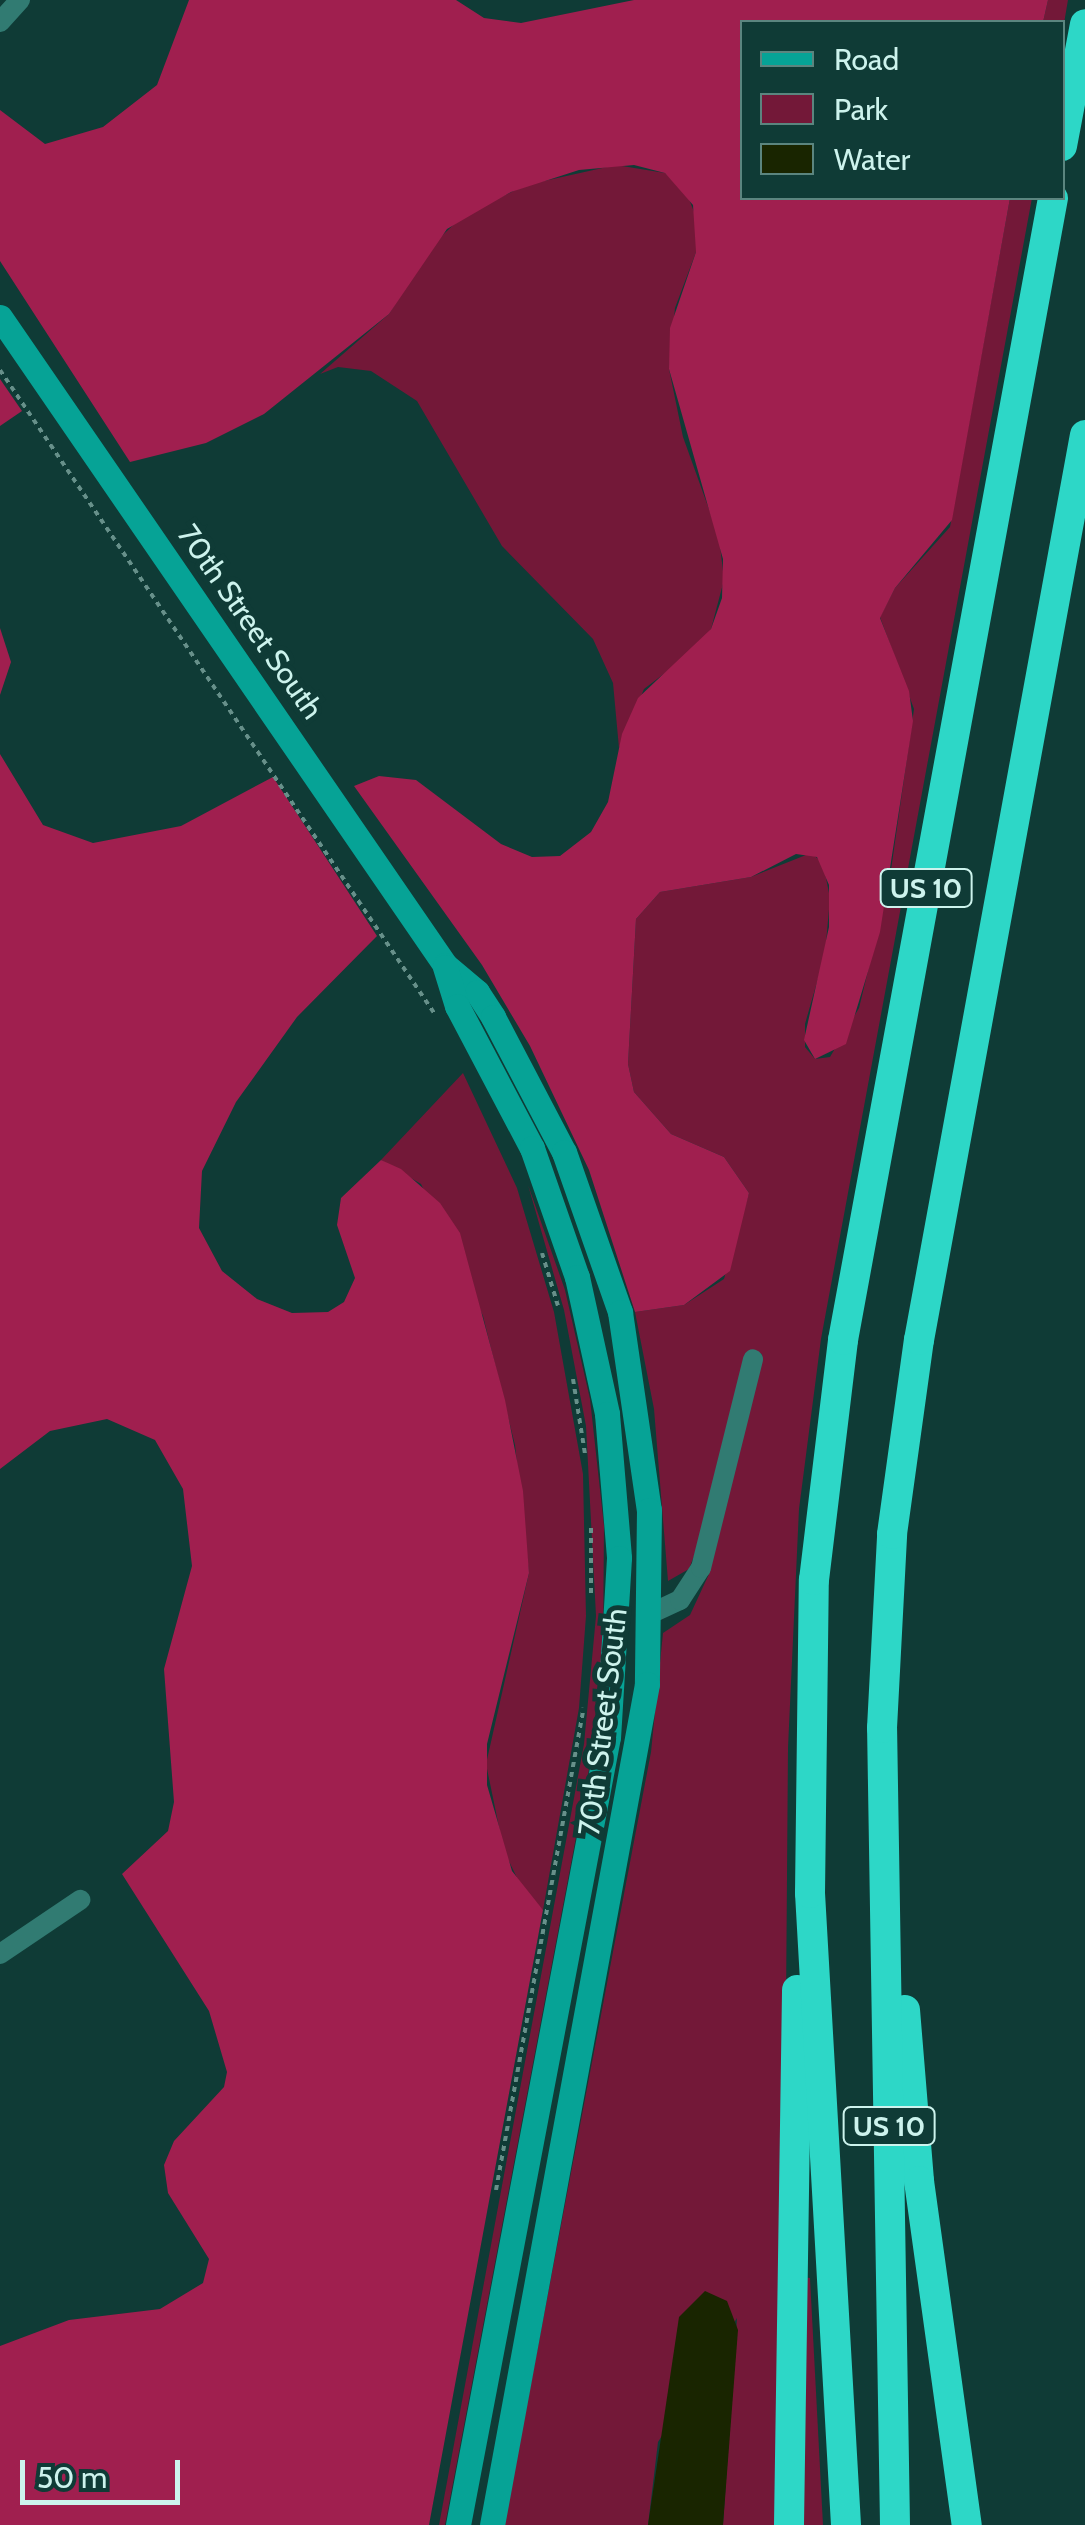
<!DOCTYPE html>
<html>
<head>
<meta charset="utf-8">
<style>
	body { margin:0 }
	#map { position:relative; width:1085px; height:2525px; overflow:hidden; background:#0f3b36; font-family:Cabin,sans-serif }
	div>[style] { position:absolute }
	.green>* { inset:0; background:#731838 }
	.forest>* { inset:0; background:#a01f4f }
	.water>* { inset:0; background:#192500 }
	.path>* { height:4px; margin-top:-2px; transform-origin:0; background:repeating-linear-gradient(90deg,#67908a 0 5px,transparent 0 10px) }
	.minor>* { height:20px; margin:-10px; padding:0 10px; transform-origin:10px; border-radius:10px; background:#317b72 }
	.secondary>* { height:25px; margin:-12.5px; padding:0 12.5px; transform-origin:12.5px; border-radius:12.5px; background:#06a396 }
	.motorway>* { height:30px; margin:-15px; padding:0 15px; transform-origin:15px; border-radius:15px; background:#2dd7c7 }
	span { translate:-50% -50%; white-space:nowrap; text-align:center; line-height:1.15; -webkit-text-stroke:10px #0f3b36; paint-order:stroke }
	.shield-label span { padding:2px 8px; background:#0f3b36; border:2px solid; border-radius:8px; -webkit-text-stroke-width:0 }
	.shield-label { font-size:28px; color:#cdf3ed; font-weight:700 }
	.street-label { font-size:30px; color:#cdf3ed }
	.legend { position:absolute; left:740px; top:20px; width:325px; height:180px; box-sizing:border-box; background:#0f3b36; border:2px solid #5b857f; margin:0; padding:12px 18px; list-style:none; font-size:30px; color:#cdf3ed }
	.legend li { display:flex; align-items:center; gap:20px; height:50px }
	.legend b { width:50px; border:2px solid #5b857f }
	.scale { position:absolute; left:20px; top:2460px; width:160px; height:45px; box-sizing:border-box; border:5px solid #cdf3ed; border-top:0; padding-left:12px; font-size:30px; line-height:35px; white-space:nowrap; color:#cdf3ed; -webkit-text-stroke:8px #0f3b36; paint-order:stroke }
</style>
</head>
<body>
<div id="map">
	<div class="green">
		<div style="clip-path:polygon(1048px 0,1068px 0,1063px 29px,1062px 22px,1043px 22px)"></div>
		<div style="clip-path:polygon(616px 165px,665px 173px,686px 192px,697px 219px,696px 252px,675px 308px,669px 369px,683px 437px,719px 537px,724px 580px,711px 629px,695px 650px,644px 689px,619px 748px,613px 683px,593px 639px,502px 546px,417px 401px,371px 371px,338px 367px,320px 374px,389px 314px,432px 245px,464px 215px,526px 185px)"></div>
		<div style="clip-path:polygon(1010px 198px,1032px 198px,821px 1339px,799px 1509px,788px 1748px,782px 2525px,723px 2525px,737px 2318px,658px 2442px,648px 2525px,504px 2525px,651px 1752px,663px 1633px,690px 1615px,709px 1574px,762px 1354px,748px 1351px,706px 1525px,689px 1569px,668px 1581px,654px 1409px,635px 1312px,684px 1305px,724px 1279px,749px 1193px,724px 1157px,671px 1134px,634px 1092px,628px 1064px,636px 919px,660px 892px,751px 877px,811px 853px,823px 863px,830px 898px,825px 954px,805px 1024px,805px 1047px,815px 1059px,830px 1057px,859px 1008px,889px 884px,914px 709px,880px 617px,895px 588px,950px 527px)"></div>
		<div style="clip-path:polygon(463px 1073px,517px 1188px,554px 1312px,583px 1474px,586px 1616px,579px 1708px,543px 1910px,522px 1888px,504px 1851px,486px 1764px,529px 1573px,515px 1445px,483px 1316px,421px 1184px,381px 1160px)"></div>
		<div style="clip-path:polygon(528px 1185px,565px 1290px,590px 1399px,604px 1526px,603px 1649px,589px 1769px,445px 2525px,439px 2525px,584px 1744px,596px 1616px,586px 1426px,564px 1310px)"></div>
		<div style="clip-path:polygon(802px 2277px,810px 2278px,823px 2525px,800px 2525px)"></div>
	</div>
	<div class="forest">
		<div style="clip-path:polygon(189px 0,456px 0,484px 18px,521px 23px,634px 0,1048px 0,1043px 22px,742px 22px,742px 198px,1010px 198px,952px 520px,895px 588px,880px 618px,909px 691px,913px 721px,880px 932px,846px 1044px,815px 1059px,804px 1040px,829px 927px,829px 885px,817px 857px,796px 854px,751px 877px,660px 892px,636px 919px,628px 1064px,634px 1092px,671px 1134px,724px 1157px,749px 1193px,730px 1271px,684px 1305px,635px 1312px,589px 1170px,530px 1046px,482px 965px,354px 786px,379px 776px,416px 780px,501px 844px,532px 857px,560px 856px,591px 832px,608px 802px,622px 734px,638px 698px,711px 629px,722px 598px,723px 559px,669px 369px,670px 328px,696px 252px,693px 205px,665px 173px,634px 165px,579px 170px,511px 192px,447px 229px,389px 314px,264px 414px,206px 443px,130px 462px,0 261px,0 110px,45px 144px,103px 127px,157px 85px)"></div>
		<div style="clip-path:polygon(0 379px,22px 411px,0 426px)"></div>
		<div style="clip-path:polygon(0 628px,11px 662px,0 695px)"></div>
		<div style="clip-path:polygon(0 754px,43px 825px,93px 843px,181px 826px,273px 777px,377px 936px,297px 1017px,236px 1102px,202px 1171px,199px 1228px,222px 1271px,257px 1299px,292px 1313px,328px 1312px,344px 1302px,355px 1278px,337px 1225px,341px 1198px,381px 1160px,401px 1169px,440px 1203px,460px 1233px,505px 1400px,523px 1491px,529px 1573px,487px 1744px,487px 1785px,512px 1871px,543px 1910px,429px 2525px,0 2525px,0 2346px,69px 2320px,160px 2309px,203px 2283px,209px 2259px,168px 2193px,164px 2165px,174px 2141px,224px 2087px,227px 2072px,209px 2011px,122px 1874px,168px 1831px,174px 1802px,164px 1669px,192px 1566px,183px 1489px,155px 1440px,107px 1419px,50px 1431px,0 1469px)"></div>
	</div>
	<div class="water">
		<div style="clip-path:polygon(705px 2291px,727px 2301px,738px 2330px,723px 2525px,648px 2525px,679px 2317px)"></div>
	</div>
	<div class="path">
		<div style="left:0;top:370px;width:776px;rotate:55.98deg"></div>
		<div style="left:542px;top:1253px;width:55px;rotate:73.2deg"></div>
		<div style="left:573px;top:1379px;width:76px;rotate:80.9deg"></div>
		<div style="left:591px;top:1528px;width:65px;rotate:90deg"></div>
		<div style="left:496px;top:2190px;width:490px;rotate:-79.7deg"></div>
	</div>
	<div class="minor">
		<div style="left:0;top:22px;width:30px;rotate:-48deg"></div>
		<div style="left:652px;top:1613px;width:31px;rotate:-25deg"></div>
		<div style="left:680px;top:1600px;width:38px;rotate:-57deg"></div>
		<div style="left:701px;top:1568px;width:215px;rotate:-76deg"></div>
		<div style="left:0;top:1954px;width:97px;rotate:-34deg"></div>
	</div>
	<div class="secondary">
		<div style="left:0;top:317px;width:786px;rotate:55.52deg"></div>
		<div style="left:445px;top:965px;width:42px;rotate:40.2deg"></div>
		<div style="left:477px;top:992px;width:30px;rotate:57deg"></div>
		<div style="left:493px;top:1017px;width:153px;rotate:62.3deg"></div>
		<div style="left:564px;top:1152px;width:170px;rotate:70.7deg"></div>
		<div style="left:620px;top:1312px;width:200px;rotate:81.7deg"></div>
		<div style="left:649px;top:1510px;width:174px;rotate:90.7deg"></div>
		<div style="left:647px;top:1684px;width:855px;rotate:100.44deg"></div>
		<div style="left:445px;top:967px;width:41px;rotate:72.9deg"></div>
		<div style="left:457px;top:1006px;width:161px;rotate:62.2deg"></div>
		<div style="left:532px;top:1148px;width:137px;rotate:70.8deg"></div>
		<div style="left:577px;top:1277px;width:140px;rotate:77.6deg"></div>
		<div style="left:607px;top:1414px;width:144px;rotate:85.2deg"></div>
		<div style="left:619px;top:1558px;width:179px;rotate:93.5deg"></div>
		<div style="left:608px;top:1737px;width:802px;rotate:100.78deg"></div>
	</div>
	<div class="motorway">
		<div style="left:1062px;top:146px;width:124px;rotate:-79.3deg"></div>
		<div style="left:905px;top:2010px;width:172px;rotate:85.3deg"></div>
		<div style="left:919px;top:2181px;width:347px;rotate:82.1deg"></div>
		<div style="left:789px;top:2525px;width:535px;rotate:-89.14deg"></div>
		<div style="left:846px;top:2525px;width:633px;rotate:-93.26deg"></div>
		<div style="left:810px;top:1893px;width:313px;rotate:-89.3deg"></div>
		<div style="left:814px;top:1580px;width:242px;rotate:-83.1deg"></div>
		<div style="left:843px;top:1340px;width:1161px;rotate:-79.58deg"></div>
		<div style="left:895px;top:2525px;width:797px;rotate:-90.93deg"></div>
		<div style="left:882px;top:1728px;width:194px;rotate:-87deg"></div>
		<div style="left:892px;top:1534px;width:196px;rotate:-82.1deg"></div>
		<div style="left:919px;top:1340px;width:920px;rotate:-79.61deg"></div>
	</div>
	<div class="shield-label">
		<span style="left:926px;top:888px">US 10</span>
		<span style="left:889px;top:2126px">US 10</span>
	</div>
	<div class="street-label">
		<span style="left:250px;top:622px;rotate:55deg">70th Street South</span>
		<span style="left:603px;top:1722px;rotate:-83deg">70th Street South</span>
	</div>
	<ul class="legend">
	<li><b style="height:12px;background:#06a396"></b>Road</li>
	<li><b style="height:28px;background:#731838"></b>Park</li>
	<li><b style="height:28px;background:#192500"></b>Water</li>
	</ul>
	<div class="scale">50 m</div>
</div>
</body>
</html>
